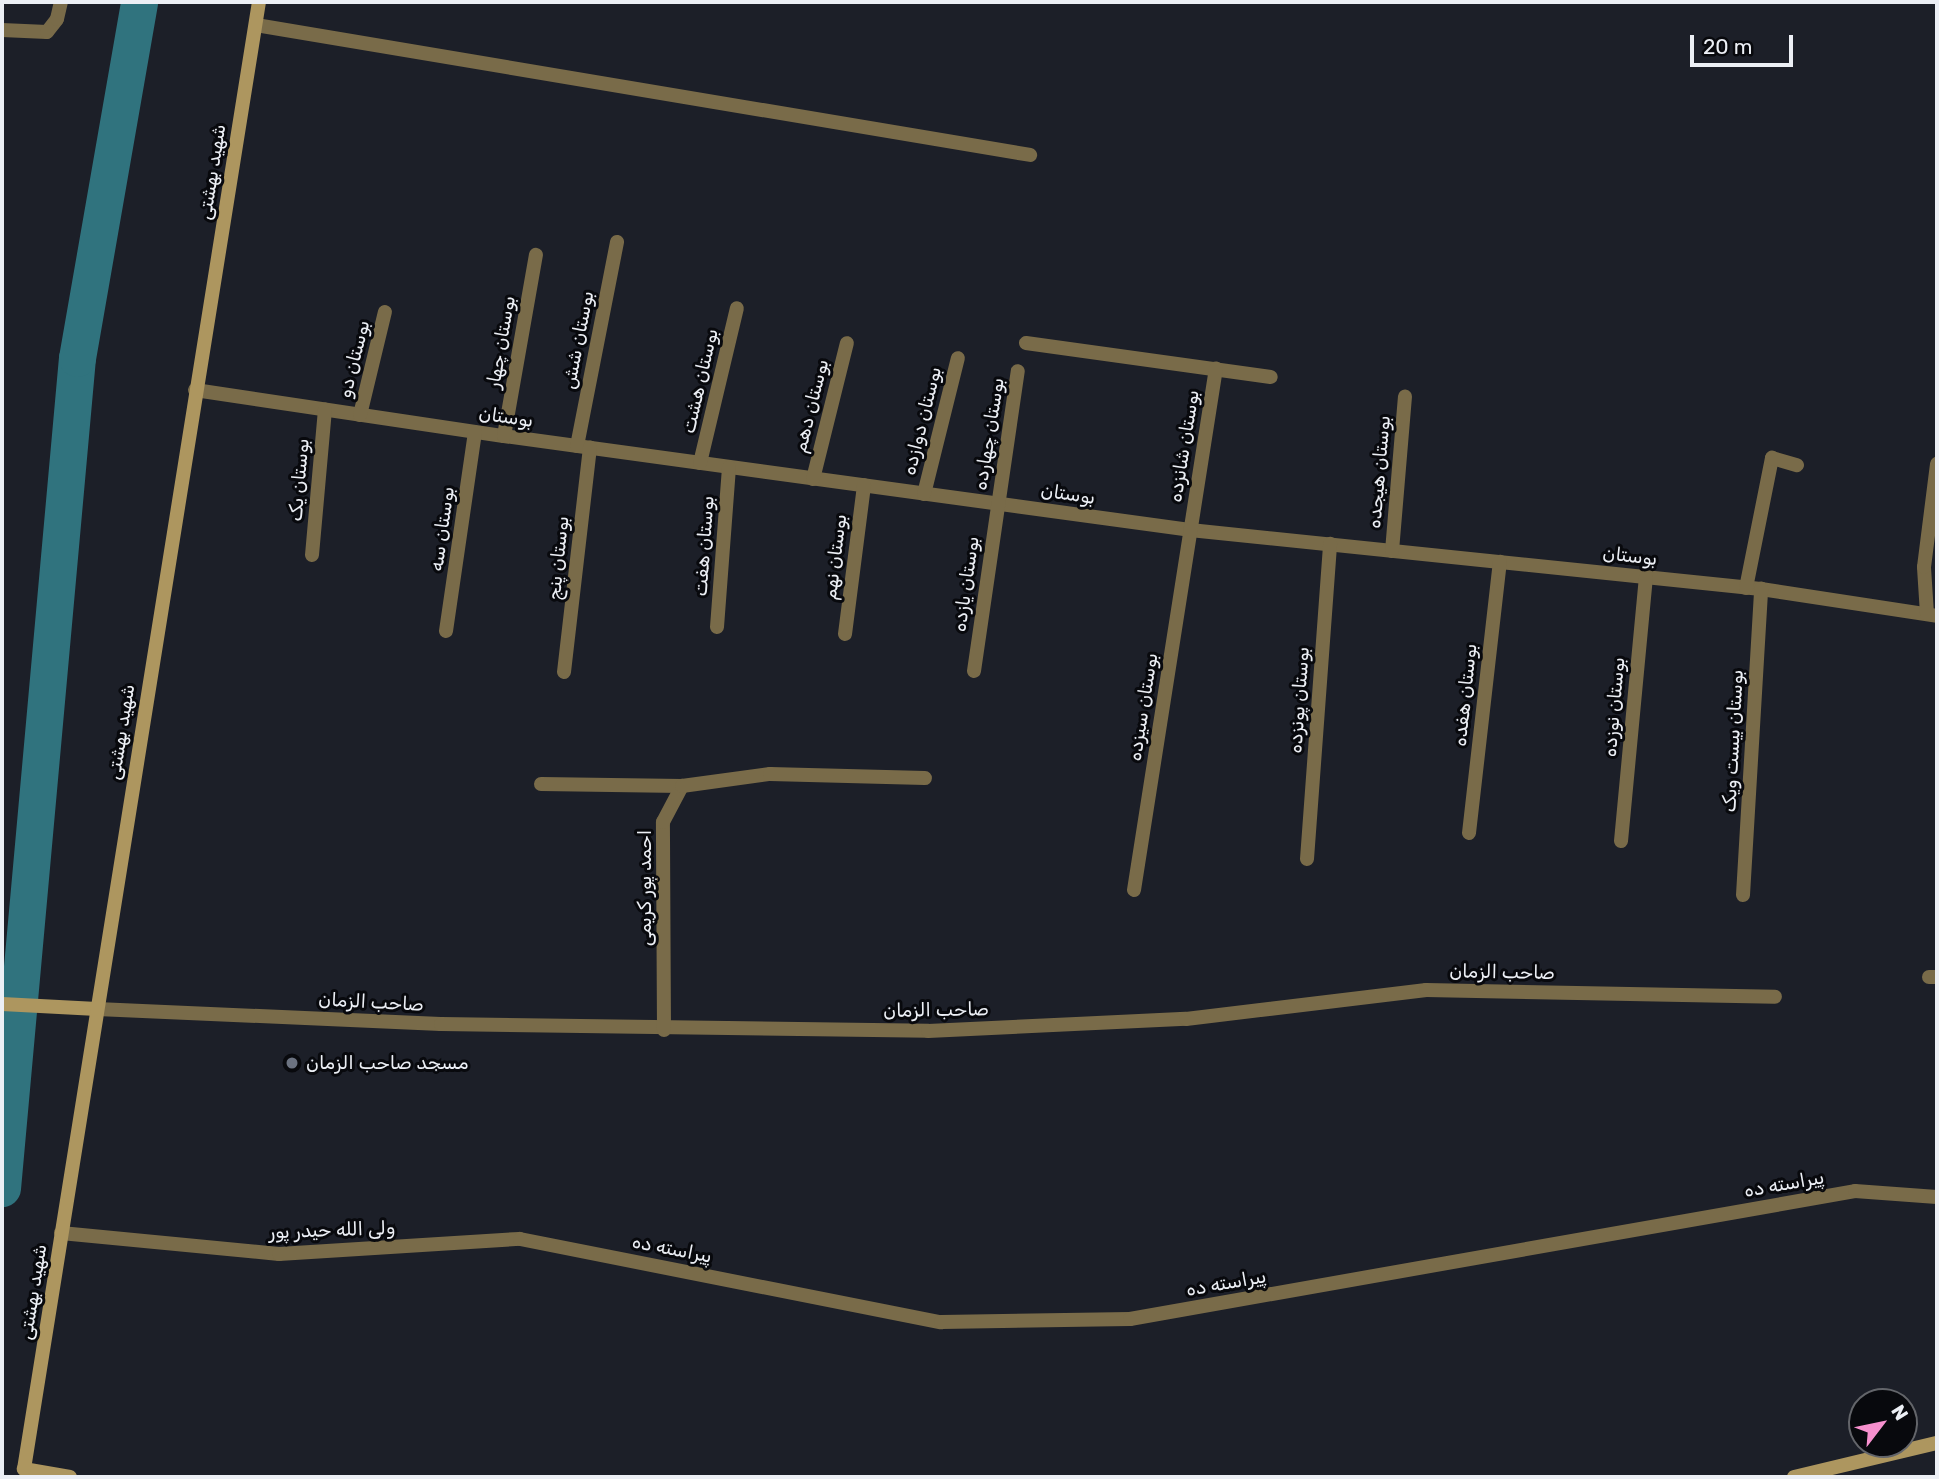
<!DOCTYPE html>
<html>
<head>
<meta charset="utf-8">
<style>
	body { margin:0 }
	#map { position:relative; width:1939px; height:1479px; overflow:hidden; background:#1c1f28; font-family:Rubik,"Noto Naskh Arabic",sans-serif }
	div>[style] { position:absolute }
	.canal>* { height:37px; margin:-18.5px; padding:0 18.5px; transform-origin:18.5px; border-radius:18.5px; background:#30737e }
	.lane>* { height:14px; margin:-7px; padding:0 7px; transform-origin:7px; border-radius:7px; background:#796b49 }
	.street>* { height:14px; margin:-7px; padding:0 7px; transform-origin:7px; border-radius:7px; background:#796b49 }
	.secondary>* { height:14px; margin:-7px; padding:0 7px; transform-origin:7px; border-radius:7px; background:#ad965f }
	.dots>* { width:19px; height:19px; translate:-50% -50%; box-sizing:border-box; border:4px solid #08090d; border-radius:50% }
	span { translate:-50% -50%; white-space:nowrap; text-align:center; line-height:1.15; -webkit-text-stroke:6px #08090d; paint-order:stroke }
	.street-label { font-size:19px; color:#eceff5 }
	.poi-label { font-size:19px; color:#eceff5 }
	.left { translate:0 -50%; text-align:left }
	.frame { position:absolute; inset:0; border:4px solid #eceff5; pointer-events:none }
	.north { position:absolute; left:1848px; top:1388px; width:70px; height:70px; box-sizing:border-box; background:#08090d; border:2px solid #63656a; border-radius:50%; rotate:58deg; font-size:19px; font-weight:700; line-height:28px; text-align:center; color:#eceff5 }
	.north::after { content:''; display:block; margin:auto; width:24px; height:32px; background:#f790ce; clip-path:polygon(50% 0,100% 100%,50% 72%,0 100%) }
	.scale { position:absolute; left:1690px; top:35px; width:103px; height:32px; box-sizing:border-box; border:4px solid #eceff5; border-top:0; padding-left:9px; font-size:21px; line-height:24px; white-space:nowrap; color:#eceff5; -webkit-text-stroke:5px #08090d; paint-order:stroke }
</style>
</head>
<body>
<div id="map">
	<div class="canal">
		<div style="left:2px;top:1188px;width:833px;rotate:-84.84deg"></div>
		<div style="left:77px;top:358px;width:361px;rotate:-80.1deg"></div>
	</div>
	<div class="lane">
		<div style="left:1026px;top:343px;width:247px;rotate:7.9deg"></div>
		<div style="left:541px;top:784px;width:141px;rotate:0.8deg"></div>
	</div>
	<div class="street">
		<div style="left:256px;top:25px;width:785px;rotate:9.53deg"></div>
		<div style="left:2px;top:30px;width:45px;rotate:2.5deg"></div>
		<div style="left:47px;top:32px;width:16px;rotate:-52deg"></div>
		<div style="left:57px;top:19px;width:17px;rotate:-77deg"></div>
		<div style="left:195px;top:390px;width:312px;rotate:8.5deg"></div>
		<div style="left:504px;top:436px;width:692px;rotate:7.8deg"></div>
		<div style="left:1190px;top:530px;width:574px;rotate:5.9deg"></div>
		<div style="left:1761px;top:589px;width:178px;rotate:8.7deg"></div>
		<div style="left:360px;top:415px;width:106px;rotate:-76.4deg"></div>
		<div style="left:504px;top:436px;width:184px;rotate:-80deg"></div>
		<div style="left:577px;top:446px;width:208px;rotate:-78.9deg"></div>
		<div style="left:700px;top:463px;width:159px;rotate:-76.6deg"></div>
		<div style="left:813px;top:479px;width:140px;rotate:-76deg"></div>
		<div style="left:924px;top:494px;width:140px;rotate:-76deg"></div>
		<div style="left:1392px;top:551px;width:155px;rotate:-85.2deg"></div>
		<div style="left:312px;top:555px;width:146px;rotate:-84.9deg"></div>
		<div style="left:1746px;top:588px;width:133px;rotate:-78.7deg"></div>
		<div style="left:1772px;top:458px;width:26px;rotate:16deg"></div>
		<div style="left:1927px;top:614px;width:47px;rotate:-93.7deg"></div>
		<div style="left:1924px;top:567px;width:104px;rotate:-82.8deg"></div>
		<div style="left:717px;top:627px;width:160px;rotate:-85.7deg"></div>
		<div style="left:446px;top:631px;width:201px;rotate:-81.7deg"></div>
		<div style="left:845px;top:634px;width:150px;rotate:-82.7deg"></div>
		<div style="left:974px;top:671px;width:303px;rotate:-81.7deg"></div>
		<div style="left:564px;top:672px;width:226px;rotate:-83.4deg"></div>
		<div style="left:1469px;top:833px;width:273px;rotate:-83.5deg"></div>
		<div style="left:1621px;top:841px;width:265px;rotate:-84.6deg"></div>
		<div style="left:1307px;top:859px;width:316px;rotate:-85.8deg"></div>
		<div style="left:1134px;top:890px;width:528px;rotate:-81.07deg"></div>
		<div style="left:1743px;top:895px;width:307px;rotate:-86.6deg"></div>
		<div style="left:1929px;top:977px;width:8px"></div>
		<div style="left:97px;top:1009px;width:344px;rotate:2.5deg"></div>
		<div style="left:441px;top:1024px;width:487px;rotate:0.8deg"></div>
		<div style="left:928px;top:1031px;width:258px;rotate:-2.7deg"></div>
		<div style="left:1186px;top:1019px;width:242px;rotate:-6.9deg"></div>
		<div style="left:1426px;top:990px;width:349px;rotate:1.1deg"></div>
		<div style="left:664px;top:1030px;width:208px;rotate:-90.3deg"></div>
		<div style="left:663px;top:822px;width:41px;rotate:-62.2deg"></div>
		<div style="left:682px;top:786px;width:89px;rotate:-7.8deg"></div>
		<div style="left:770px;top:774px;width:155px;rotate:1.5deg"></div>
		<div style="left:61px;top:1233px;width:219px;rotate:5.5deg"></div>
		<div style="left:279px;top:1254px;width:241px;rotate:-3.6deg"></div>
		<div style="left:520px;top:1239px;width:429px;rotate:11.2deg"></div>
		<div style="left:941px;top:1322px;width:189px;rotate:-0.9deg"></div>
		<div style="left:1130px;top:1319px;width:736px;rotate:-10.01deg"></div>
		<div style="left:1855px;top:1191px;width:82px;rotate:4.2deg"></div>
	</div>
	<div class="secondary">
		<div style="left:2px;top:1004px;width:95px;rotate:3deg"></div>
		<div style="left:70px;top:1477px;width:47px;rotate:-170.1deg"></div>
		<div style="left:24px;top:1469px;width:1486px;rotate:-80.9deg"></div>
		<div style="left:1794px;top:1477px;width:147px;rotate:-13.4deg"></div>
	</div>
	<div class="dots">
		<div style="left:292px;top:1063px;background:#6b7280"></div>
	</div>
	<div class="street-label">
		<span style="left:212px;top:172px;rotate:-81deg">شهید بهشتی</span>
		<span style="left:578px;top:340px;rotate:-79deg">بوستان شش</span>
		<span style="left:501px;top:342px;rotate:-80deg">بوستان چهار</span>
		<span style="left:354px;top:359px;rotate:-76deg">بوستان دو</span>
		<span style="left:700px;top:381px;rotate:-77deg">بوستان هشت</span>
		<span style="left:811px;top:406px;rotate:-76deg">بوستان دهم</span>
		<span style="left:506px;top:417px;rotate:8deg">بوستان</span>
		<span style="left:922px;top:421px;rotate:-76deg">بوستان دوازده</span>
		<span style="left:989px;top:434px;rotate:-81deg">بوستان چهارده</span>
		<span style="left:1184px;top:446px;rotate:-81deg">بوستان شانزده</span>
		<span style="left:1379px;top:472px;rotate:-85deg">بوستان هیجده</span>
		<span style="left:299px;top:480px;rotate:-85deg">بوستان یک</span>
		<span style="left:1068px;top:494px;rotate:8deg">بوستان</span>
		<span style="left:442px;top:529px;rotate:-82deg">بوستان سه</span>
		<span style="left:704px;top:546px;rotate:-86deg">بوستان هفت</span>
		<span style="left:1630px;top:556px;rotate:6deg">بوستان</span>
		<span style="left:835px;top:557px;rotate:-83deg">بوستان نهم</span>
		<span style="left:558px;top:558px;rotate:-84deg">بوستان پنج</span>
		<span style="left:966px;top:584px;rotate:-82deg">بوستان یازده</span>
		<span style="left:1465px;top:695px;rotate:-84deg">بوستان هفده</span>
		<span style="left:1299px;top:700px;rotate:-86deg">بوستان پونزده</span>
		<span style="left:1143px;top:707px;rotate:-81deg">بوستان سیزده</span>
		<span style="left:1614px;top:707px;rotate:-85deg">بوستان نوزده</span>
		<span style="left:121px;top:732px;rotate:-81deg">شهید بهشتی</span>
		<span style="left:1733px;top:741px;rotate:-87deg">بوستان بیست ویک</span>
		<span style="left:645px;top:888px;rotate:-90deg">احمد پور کریمی</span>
		<span style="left:1502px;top:972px;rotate:1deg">صاحب الزمان</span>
		<span style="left:371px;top:1002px;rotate:3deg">صاحب الزمان</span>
		<span style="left:936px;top:1010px;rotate:-1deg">صاحب الزمان</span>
		<span style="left:1784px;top:1184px;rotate:-10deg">پیراسته ده</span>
		<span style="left:332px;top:1230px;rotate:-2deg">ولی الله حیدر پور</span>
		<span style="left:672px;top:1249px;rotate:11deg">پیراسته ده</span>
		<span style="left:1226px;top:1283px;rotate:-10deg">پیراسته ده</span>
		<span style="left:33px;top:1292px;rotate:-81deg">شهید بهشتی</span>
	</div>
	<div class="poi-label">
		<span class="left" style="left:306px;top:1063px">مسجد صاحب الزمان</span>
	</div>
	<div class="frame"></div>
	<div class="north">N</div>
	<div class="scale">20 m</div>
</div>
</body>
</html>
